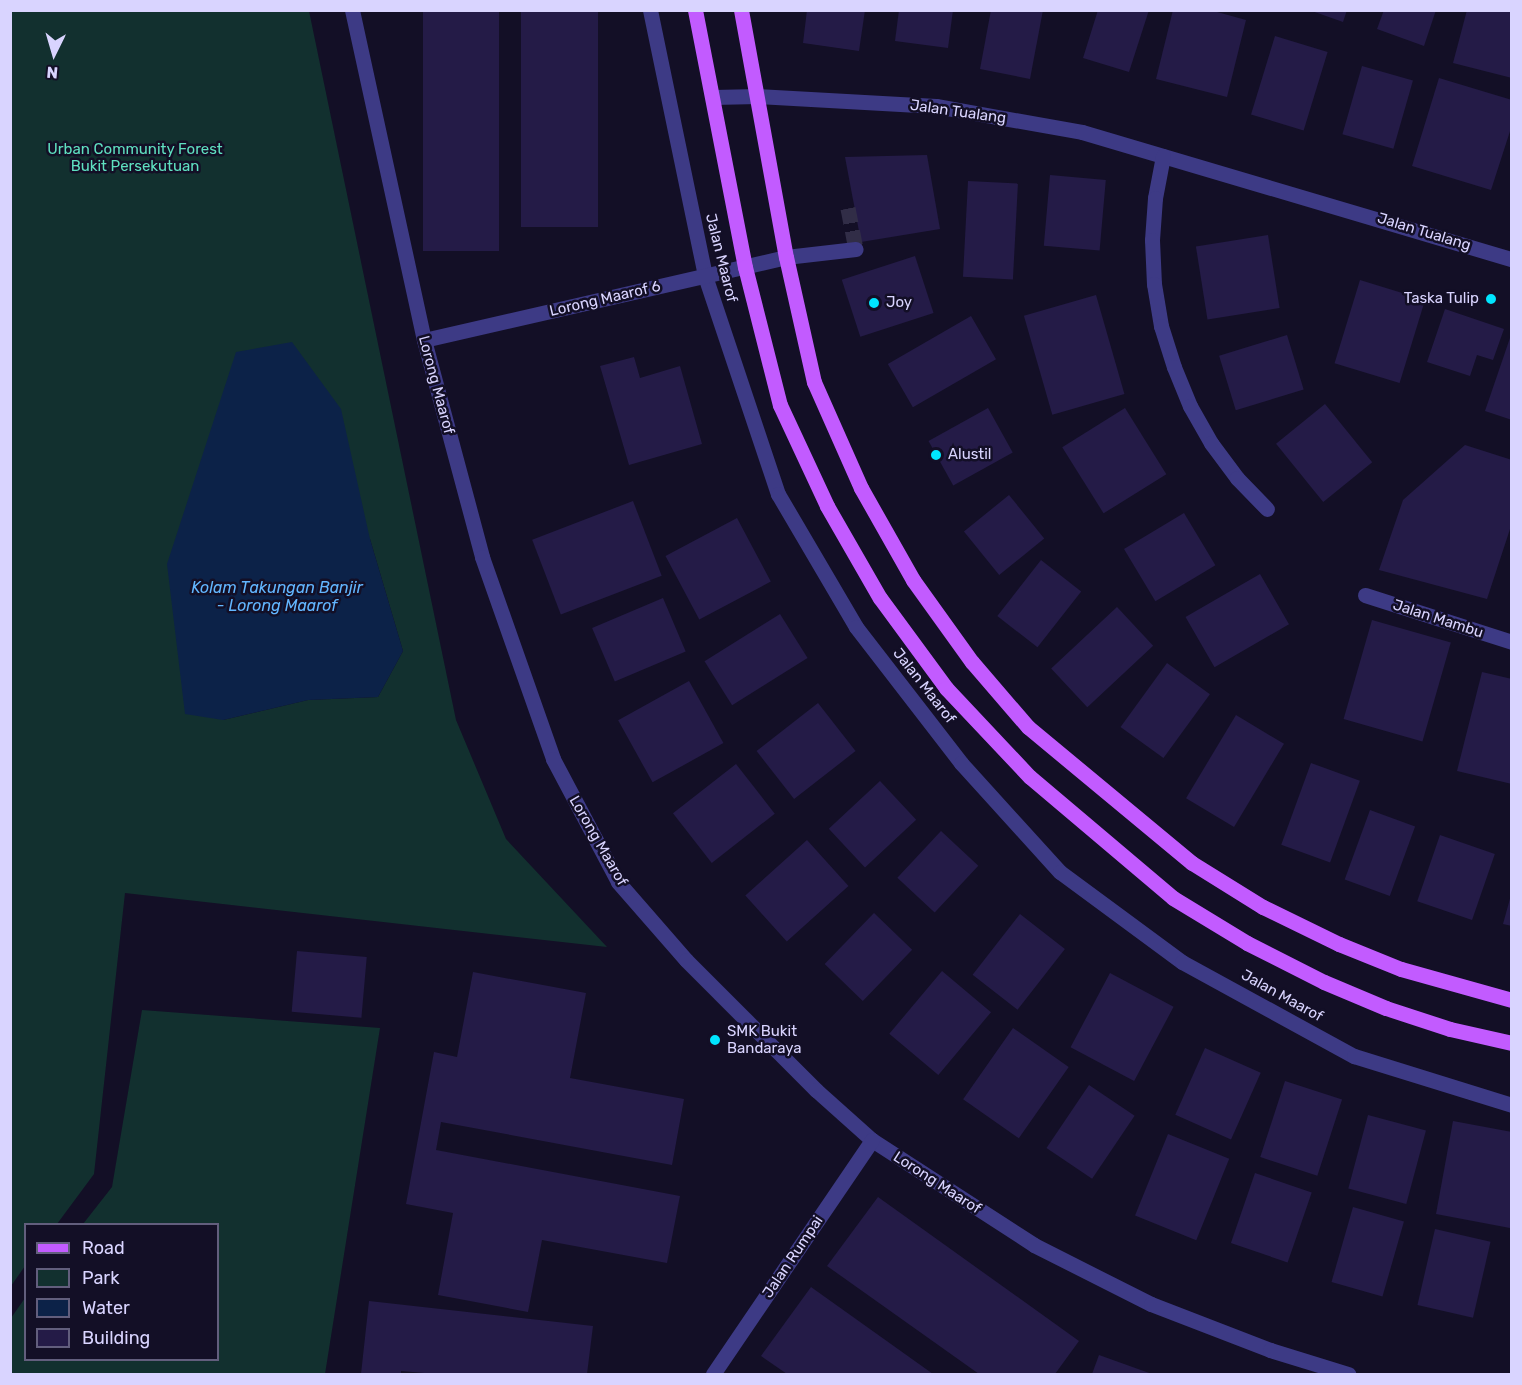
<!DOCTYPE html>
<html>
<head>
<meta charset="utf-8">
<style>
	body { margin:0 }
	#map { position:relative; width:1522px; height:1385px; overflow:hidden; background:#130f26; font-family:Rubik,sans-serif }
	div>[style] { position:absolute }
	.green>* { inset:0; background:#12302f }
	.water>* { inset:0; background:#0c2248 }
	.building>* { inset:0; background:#241b47; transform-origin:0 0 }
	.minor-tunnel>* { height:15px; margin-top:-7.5px; transform-origin:0; background:repeating-linear-gradient(90deg,#312d47 0 15px,transparent 0 23px) }
	.minor>* { height:15px; margin:-7.5px; padding:0 7.5px; transform-origin:7.5px; border-radius:7.5px; background:#3d3a85 }
	.major>* { height:15px; margin:-7.5px; padding:0 7.5px; transform-origin:7.5px; border-radius:7.5px; background:#c25bff }
	.dots>* { width:16px; height:16px; translate:-50% -50%; box-sizing:border-box; border:3px solid #130f26; border-radius:50% }
	span { translate:-50% -50%; white-space:nowrap; text-align:center; line-height:1.15; -webkit-text-stroke:5px #130f26; paint-order:stroke }
	.street-label { font-size:15px; color:#d9d4ff }
	.park-label { font-size:15px; color:#5fe0c0 }
	.poi-label { font-size:15px; color:#d9d4ff }
	.right { translate:-100% -50%; text-align:right }
	.left { translate:0 -50%; text-align:left }
	.water-label { font-size:16px; color:#62b6ff; font-style:italic }
	.frame { position:absolute; inset:0; border:12px solid #d9d4ff; pointer-events:none }
	.legend { position:absolute; left:24px; top:1223px; width:195px; height:138px; box-sizing:border-box; background:#130f26; border:2px solid #625e7d; margin:0; padding:8px 10px; list-style:none; font-size:18px; color:#d9d4ff }
	.legend li { display:flex; align-items:center; gap:12px; height:30px }
	.legend b { width:30px; border:2px solid #625e7d }
	.north { position:absolute; left:24px; top:24px; width:60px; height:60px; -webkit-text-stroke:4px #130f26; paint-order:stroke; rotate:185deg; font-size:16px; font-weight:700; line-height:24px; text-align:center; color:#d9d4ff }
	.north::after { content:''; display:block; margin:auto; width:21px; height:27px; background:#d9d4ff; clip-path:polygon(50% 0,100% 100%,50% 72%,0 100%) }
</style>
</head>
<body>
<div id="map">
	<div class="green">
		<div style="clip-path:polygon(evenodd,11px 11px,309px 11px,456px 720px,506px 839px,607px 947px,125px 893px,94px 1174px,57px 1224px,26px 1224px,25px 1266px,11px 1286px,11px 11px,370px 539px,403px 651px,378px 697px,308px 700px,223px 720px,370px 539px)"></div>
		<div style="clip-path:polygon(142px 1010px,380px 1028px,325px 1374px,11px 1374px,11px 1318px,25px 1298px,26px 1360px,218px 1360px,218px 1224px,83px 1224px,112px 1187px)"></div>
	</div>
	<div class="water">
		<div style="clip-path:polygon(292px 342px,341px 409px,370px 539px,403px 651px,378px 697px,308px 700px,223px 720px,185px 714px,167px 564px,236px 352px)"></div>
	</div>
	<div class="building">
		<div style="left:423px;top:10px;width:76px;height:241px"></div>
		<div style="left:521px;top:10px;width:77px;height:217px"></div>
		<div style="clip-path:polygon(807px 10px,865px 10px,859px 51px,803px 43px)"></div>
		<div style="clip-path:polygon(899px 10px,953px 10px,948px 48px,895px 41px)"></div>
		<div style="clip-path:polygon(991px 10px,1043px 10px,1030px 79px,980px 69px)"></div>
		<div style="clip-path:polygon(1098px 10px,1149px 10px,1129px 72px,1083px 58px)"></div>
		<div style="clip-path:polygon(1173px 10px,1210px 10px,1246px 20px,1227px 97px,1156px 79px)"></div>
		<div style="clip-path:polygon(1309px 10px,1347px 10px,1343px 22px)"></div>
		<div style="clip-path:polygon(1384px 10px,1436px 10px,1424px 46px,1377px 29px)"></div>
		<div style="clip-path:polygon(1467px 10px,1512px 10px,1512px 78px,1453px 63px)"></div>
		<div style="left:1275px;top:36px;width:55px;height:82px;rotate:17deg"></div>
		<div style="left:1362px;top:66px;width:53px;height:71px;rotate:16deg"></div>
		<div style="clip-path:polygon(1439px 78px,1512px 100px,1512px 125px,1491px 190px,1412px 166px)"></div>
		<div style="clip-path:polygon(927px 155px,940px 229px,861px 242px,845px 157px)"></div>
		<div style="left:1050px;top:175px;width:56px;height:71px;rotate:5deg"></div>
		<div style="left:968px;top:181px;width:50px;height:96px;rotate:3deg"></div>
		<div style="left:1268px;top:235px;width:74px;height:73px;rotate:81deg"></div>
		<div style="left:915px;top:256px;width:60px;height:77px;rotate:72deg"></div>
		<div style="left:1360px;top:280px;width:68px;height:87px;rotate:17deg"></div>
		<div style="left:1096px;top:295px;width:103px;height:75px;rotate:74deg"></div>
		<div style="clip-path:polygon(1445px 309px,1504px 329px,1493px 360px,1477px 355px,1470px 376px,1427px 362px)"></div>
		<div style="left:971px;top:316px;width:50px;height:96px;rotate:60deg"></div>
		<div style="left:1287px;top:335px;width:57px;height:71px;rotate:73deg"></div>
		<div style="clip-path:polygon(1511px 335px,1512px 335px,1512px 420px,1485px 411px)"></div>
		<div style="clip-path:polygon(634px 357px,640px 378px,680px 366px,702px 444px,629px 465px,600px 366px)"></div>
		<div style="left:1325px;top:404px;width:75px;height:63px;rotate:51deg"></div>
		<div style="left:988px;top:408px;width:51px;height:68px;rotate:61deg"></div>
		<div style="left:1125px;top:408px;width:78px;height:74px;rotate:58deg"></div>
		<div style="clip-path:polygon(1465px 445px,1512px 460px,1512px 523px,1487px 599px,1379px 570px,1403px 500px)"></div>
		<div style="left:1009px;top:495px;width:56px;height:58px;rotate:51deg"></div>
		<div style="left:633px;top:501px;width:80px;height:108px;rotate:69deg"></div>
		<div style="left:1184px;top:513px;width:61px;height:70px;rotate:59deg"></div>
		<div style="left:737px;top:518px;width:72px;height:81px;rotate:62deg"></div>
		<div style="left:1041px;top:560px;width:51px;height:71px;rotate:38deg"></div>
		<div style="left:1260px;top:574px;width:58px;height:86px;rotate:60deg"></div>
		<div style="left:663px;top:598px;width:58px;height:77px;rotate:67deg"></div>
		<div style="left:1117px;top:607px;width:53px;height:90px;rotate:47deg"></div>
		<div style="left:780px;top:614px;width:52px;height:89px;rotate:58deg"></div>
		<div style="left:1372px;top:620px;width:82px;height:103px;rotate:16deg"></div>
		<div style="left:1167px;top:663px;width:53px;height:79px;rotate:36deg"></div>
		<div style="clip-path:polygon(1482px 672px,1512px 679px,1512px 784px,1457px 771px)"></div>
		<div style="left:689px;top:681px;width:71px;height:81px;rotate:61deg"></div>
		<div style="left:818px;top:703px;width:61px;height:78px;rotate:52deg"></div>
		<div style="left:1236px;top:715px;width:56px;height:97px;rotate:31deg"></div>
		<div style="left:1311px;top:763px;width:52px;height:87px;rotate:20deg"></div>
		<div style="left:736px;top:764px;width:63px;height:80px;rotate:52deg"></div>
		<div style="left:880px;top:781px;width:53px;height:70px;rotate:47deg"></div>
		<div style="left:1370px;top:810px;width:48px;height:74px;rotate:20deg"></div>
		<div style="left:941px;top:831px;width:51px;height:64px;rotate:43deg"></div>
		<div style="left:1440px;top:835px;width:58px;height:70px;rotate:19deg"></div>
		<div style="left:807px;top:840px;width:62px;height:83px;rotate:48deg"></div>
		<div style="clip-path:polygon(1511px 895px,1512px 896px,1512px 926px,1503px 924px)"></div>
		<div style="left:874px;top:913px;width:53px;height:71px;rotate:44deg"></div>
		<div style="left:1020px;top:914px;width:57px;height:77px;rotate:38deg"></div>
		<div style="left:297px;top:951px;width:70px;height:61px;rotate:5deg"></div>
		<div style="left:942px;top:971px;width:64px;height:82px;rotate:40deg"></div>
		<div style="clip-path:polygon(473px 972px,586px 993px,570px 1078px,684px 1099px,672px 1165px,441px 1122px,436px 1150px,680px 1196px,667px 1263px,542px 1240px,528px 1312px,438px 1295px,453px 1213px,406px 1204px,434px 1052px,457px 1057px)"></div>
		<div style="left:1110px;top:973px;width:72px;height:84px;rotate:28deg"></div>
		<div style="left:1013px;top:1028px;width:68px;height:87px;rotate:35deg"></div>
		<div style="left:1205px;top:1048px;width:61px;height:73px;rotate:24deg"></div>
		<div style="left:1285px;top:1081px;width:60px;height:80px;rotate:18deg"></div>
		<div style="left:1089px;top:1085px;width:55px;height:76px;rotate:34deg"></div>
		<div style="left:1368px;top:1115px;width:60px;height:76px;rotate:15deg"></div>
		<div style="clip-path:polygon(1453px 1121px,1512px 1132px,1510px 1228px,1436px 1214px)"></div>
		<div style="left:1168px;top:1134px;width:66px;height:88px;rotate:22deg"></div>
		<div style="left:1255px;top:1173px;width:60px;height:74px;rotate:19deg"></div>
		<div style="clip-path:polygon(878px 1197px,1079px 1341px,1055px 1374px,979px 1374px,827px 1266px)"></div>
		<div style="left:1353px;top:1207px;width:53px;height:78px;rotate:16deg"></div>
		<div style="left:1435px;top:1229px;width:57px;height:78px;rotate:13deg"></div>
		<div style="clip-path:polygon(811px 1287px,933px 1374px,787px 1374px,761px 1356px)"></div>
		<div style="clip-path:polygon(369px 1301px,593px 1326px,587px 1374px,436px 1374px,401px 1371px,401px 1374px,361px 1374px)"></div>
		<div style="clip-path:polygon(1099px 1355px,1152px 1374px,1092px 1374px)"></div>
	</div>
	<div class="minor-tunnel">
		<div style="left:848px;top:208px;width:42px;rotate:79deg"></div>
	</div>
	<div class="minor">
		<div style="left:352px;top:10px;width:338px;rotate:77.7deg"></div>
		<div style="left:424px;top:340px;width:225px;rotate:75deg"></div>
		<div style="left:482px;top:557px;width:214px;rotate:70.6deg"></div>
		<div style="left:553px;top:759px;width:139px;rotate:62.1deg"></div>
		<div style="left:618px;top:882px;width:103px;rotate:48.9deg"></div>
		<div style="left:686px;top:960px;width:184px;rotate:45deg"></div>
		<div style="left:816px;top:1090px;width:75px;rotate:41.8deg"></div>
		<div style="left:872px;top:1140px;width:193px;rotate:32.9deg"></div>
		<div style="left:1034px;top:1245px;width:131px;rotate:26.8deg"></div>
		<div style="left:1151px;top:1304px;width:128px;rotate:21.1deg"></div>
		<div style="left:1270px;top:1350px;width:82px;rotate:17.1deg"></div>
		<div style="left:650px;top:10px;width:272px;rotate:78.3deg"></div>
		<div style="left:705px;top:276px;width:230px;rotate:71.5deg"></div>
		<div style="left:778px;top:494px;width:154px;rotate:59.6deg"></div>
		<div style="left:856px;top:627px;width:172px;rotate:52.3deg"></div>
		<div style="left:961px;top:763px;width:147px;rotate:47.8deg"></div>
		<div style="left:1060px;top:872px;width:152px;rotate:36.4deg"></div>
		<div style="left:1182px;top:962px;width:196px;rotate:28.7deg"></div>
		<div style="left:1354px;top:1056px;width:165px;rotate:17.2deg"></div>
		<div style="left:713px;top:97px;width:45px;rotate:-1.3deg"></div>
		<div style="left:758px;top:96px;width:178px;rotate:3.2deg"></div>
		<div style="left:936px;top:106px;width:148px;rotate:10.1deg"></div>
		<div style="left:1082px;top:132px;width:448px;rotate:16.5deg"></div>
		<div style="left:1163px;top:156px;width:43px;rotate:100.8deg"></div>
		<div style="left:1155px;top:198px;width:42px;rotate:94.1deg"></div>
		<div style="left:1152px;top:240px;width:44px;rotate:87.4deg"></div>
		<div style="left:1154px;top:284px;width:43px;rotate:80.5deg"></div>
		<div style="left:1161px;top:326px;width:43px;rotate:72.4deg"></div>
		<div style="left:1174px;top:367px;width:42px;rotate:67.7deg"></div>
		<div style="left:1190px;top:406px;width:43px;rotate:60.4deg"></div>
		<div style="left:1211px;top:443px;width:44px;rotate:53.4deg"></div>
		<div style="left:1237px;top:478px;width:43px;rotate:45.9deg"></div>
		<div style="left:424px;top:340px;width:371px;rotate:-12.9deg"></div>
		<div style="left:786px;top:257px;width:70px;rotate:-6.5deg"></div>
		<div style="left:1365px;top:595px;width:154px;rotate:17.7deg"></div>
		<div style="left:713px;top:1374px;width:283px;rotate:-55.8deg"></div>
	</div>
	<div class="major">
		<div style="left:695px;top:10px;width:262px;rotate:79deg"></div>
		<div style="left:745px;top:267px;width:142px;rotate:75.8deg"></div>
		<div style="left:780px;top:405px;width:111px;rotate:65deg"></div>
		<div style="left:827px;top:506px;width:106px;rotate:60.1deg"></div>
		<div style="left:880px;top:598px;width:112px;rotate:53.7deg"></div>
		<div style="left:946px;top:688px;width:122px;rotate:46.7deg"></div>
		<div style="left:1030px;top:777px;width:187px;rotate:40.2deg"></div>
		<div style="left:1173px;top:898px;width:87px;rotate:31.3deg"></div>
		<div style="left:1247px;top:943px;width:86px;rotate:26.9deg"></div>
		<div style="left:1324px;top:982px;width:67px;rotate:22.8deg"></div>
		<div style="left:1386px;top:1008px;width:67px;rotate:18.2deg"></div>
		<div style="left:1450px;top:1029px;width:64px;rotate:12.7deg"></div>
		<div style="left:741px;top:10px;width:251px;rotate:79.7deg"></div>
		<div style="left:786px;top:257px;width:128px;rotate:77.4deg"></div>
		<div style="left:814px;top:382px;width:116px;rotate:66.1deg"></div>
		<div style="left:861px;top:488px;width:106px;rotate:60.5deg"></div>
		<div style="left:913px;top:580px;width:101px;rotate:54.3deg"></div>
		<div style="left:972px;top:662px;width:86px;rotate:49.3deg"></div>
		<div style="left:1028px;top:727px;width:213px;rotate:39.7deg"></div>
		<div style="left:1192px;top:863px;width:84px;rotate:31.8deg"></div>
		<div style="left:1263px;top:907px;width:85px;rotate:26deg"></div>
		<div style="left:1339px;top:944px;width:67px;rotate:22deg"></div>
		<div style="left:1401px;top:969px;width:115px;rotate:15.6deg"></div>
	</div>
	<div class="dots">
		<div style="left:1491px;top:299px;background:#00e5ff"></div>
		<div style="left:874px;top:303px;background:#00e5ff"></div>
		<div style="left:936px;top:455px;background:#00e5ff"></div>
		<div style="left:715px;top:1040px;background:#00e5ff"></div>
	</div>
	<div class="street-label">
		<span style="left:958px;top:112px;rotate:8deg">Jalan Tualang</span>
		<span style="left:1424px;top:232px;rotate:17deg">Jalan Tualang</span>
		<span style="left:721px;top:258px;rotate:76deg">Jalan Maarof</span>
		<span style="left:605px;top:299px;rotate:-13deg">Lorong Maarof 6</span>
		<span style="left:436px;top:385px;rotate:75deg">Lorong Maarof</span>
		<span style="left:1438px;top:619px;rotate:18deg">Jalan Mambu</span>
		<span style="left:924px;top:686px;rotate:52deg">Jalan Maarof</span>
		<span style="left:598px;top:841px;rotate:60deg">Lorong Maarof</span>
		<span style="left:1282px;top:996px;rotate:29deg">Jalan Maarof</span>
		<span style="left:937px;top:1183px;rotate:33deg">Lorong Maarof</span>
		<span style="left:793px;top:1257px;rotate:-56deg">Jalan Rumpai</span>
	</div>
	<div class="park-label">
		<span style="left:135px;top:158px">Urban Community Forest<br>Bukit Persekutuan</span>
	</div>
	<div class="poi-label">
		<span class="right" style="left:1479px;top:299px">Taska Tulip</span>
		<span class="left" style="left:886px;top:303px">Joy</span>
		<span class="left" style="left:948px;top:455px">Alustil</span>
		<span class="left" style="left:727px;top:1040px">SMK Bukit<br>Bandaraya</span>
	</div>
	<div class="water-label">
		<span style="left:277px;top:597px">Kolam Takungan Banjir<br>- Lorong Maarof</span>
	</div>
	<div class="frame"></div>
	<ul class="legend">
	<li><b style="height:8px;background:#c25bff"></b>Road</li>
	<li><b style="height:16px;background:#12302f"></b>Park</li>
	<li><b style="height:16px;background:#0c2248"></b>Water</li>
	<li><b style="height:16px;background:#241b47"></b>Building</li>
	</ul>
	<div class="north">N</div>
</div>
</body>
</html>
